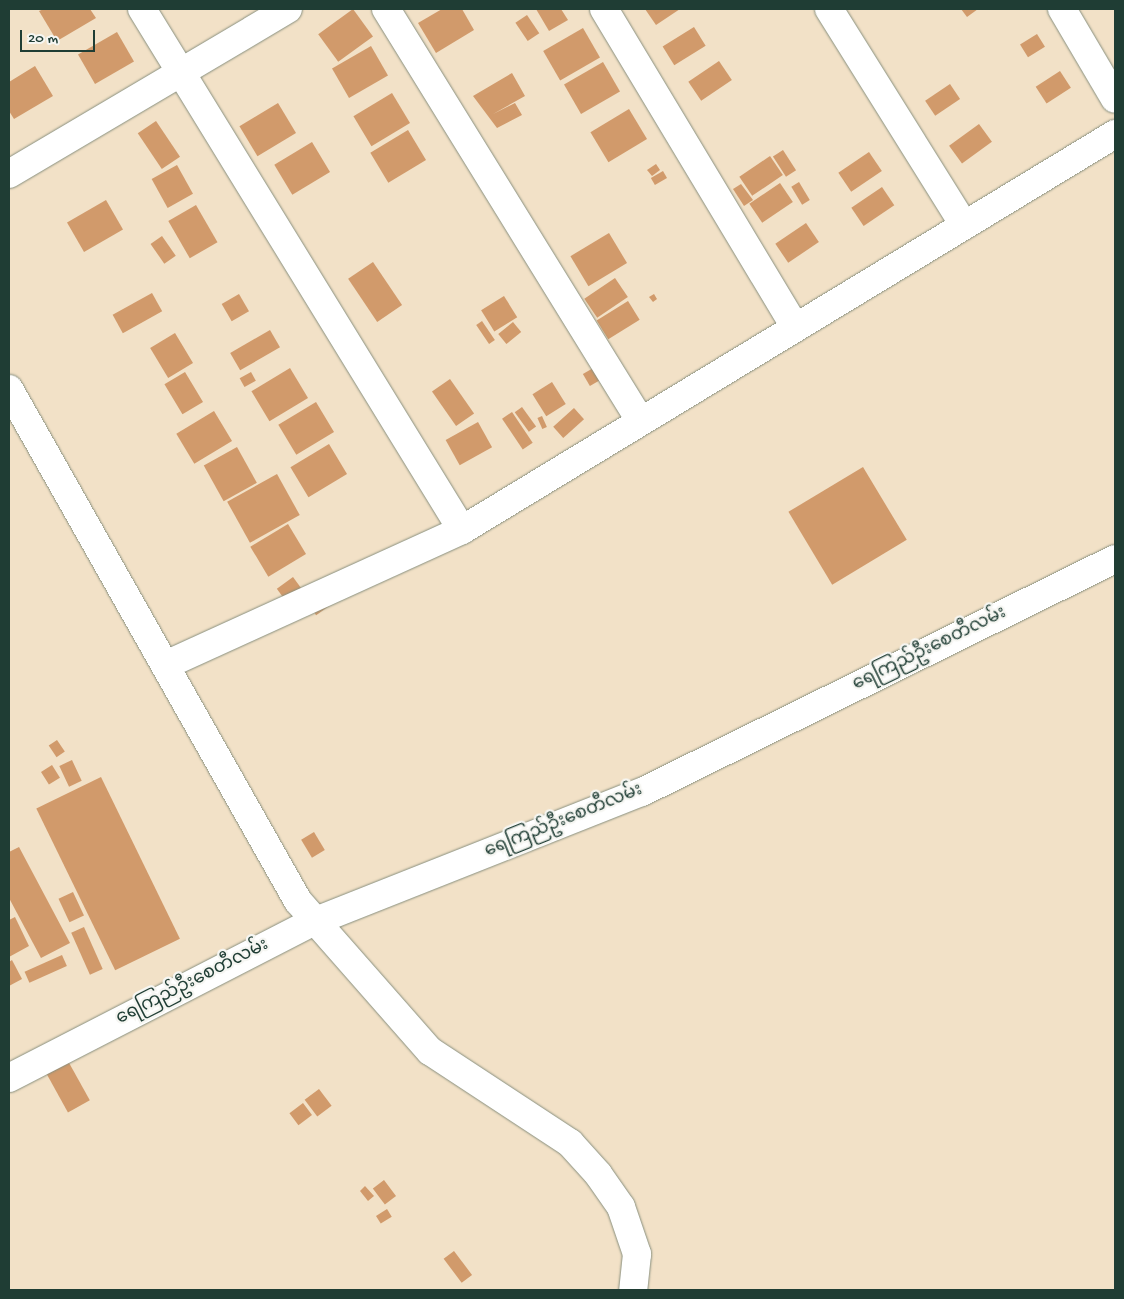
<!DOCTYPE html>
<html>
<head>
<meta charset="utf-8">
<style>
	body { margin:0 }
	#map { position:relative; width:1124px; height:1299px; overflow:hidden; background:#f2e1c7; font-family:"Gochi Hand","Noto Sans Myanmar",sans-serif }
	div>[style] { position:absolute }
	.building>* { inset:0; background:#d19a6b; transform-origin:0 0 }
	.roads { filter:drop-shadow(0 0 1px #888f7e) drop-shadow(0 0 1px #888f7e) }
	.minor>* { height:28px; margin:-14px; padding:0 14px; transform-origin:14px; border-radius:14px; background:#fff }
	span { translate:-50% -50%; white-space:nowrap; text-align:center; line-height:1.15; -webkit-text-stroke:4.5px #f6f6f2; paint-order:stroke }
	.street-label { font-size:18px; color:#1f3d34 }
	.frame { position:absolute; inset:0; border:10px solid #1f3d34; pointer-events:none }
	.scale { position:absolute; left:20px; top:30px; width:75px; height:22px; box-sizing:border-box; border:2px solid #1f3d34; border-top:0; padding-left:6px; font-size:15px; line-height:18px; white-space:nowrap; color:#1f3d34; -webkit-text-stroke:4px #f6f6f2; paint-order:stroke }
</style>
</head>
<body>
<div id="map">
	<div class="building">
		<div style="clip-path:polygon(44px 9px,90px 9px,96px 18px,57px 41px,39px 11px)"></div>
		<div style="left:353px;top:9px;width:34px;height:43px;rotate:54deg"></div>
		<div style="clip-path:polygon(442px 9px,462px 9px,474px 30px,436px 53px,418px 23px)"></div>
		<div style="clip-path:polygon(536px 9px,561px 9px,568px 20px,549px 31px)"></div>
		<div style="clip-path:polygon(645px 9px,680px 9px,656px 25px)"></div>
		<div style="clip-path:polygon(961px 9px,978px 9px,967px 17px)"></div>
		<div style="left:527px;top:15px;width:22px;height:14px;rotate:56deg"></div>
		<div style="left:694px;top:27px;width:22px;height:37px;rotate:58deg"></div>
		<div style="left:583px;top:28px;width:34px;height:46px;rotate:60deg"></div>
		<div style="left:117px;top:32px;width:34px;height:45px;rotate:60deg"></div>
		<div style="left:1037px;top:34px;width:15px;height:20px;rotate:58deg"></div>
		<div style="left:371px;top:46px;width:34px;height:45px;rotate:60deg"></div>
		<div style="left:719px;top:61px;width:23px;height:37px;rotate:56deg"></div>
		<div style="left:603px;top:62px;width:34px;height:45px;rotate:60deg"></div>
		<div style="clip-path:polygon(35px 66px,53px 96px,14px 119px,9px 111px,9px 82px)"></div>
		<div style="left:1060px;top:71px;width:20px;height:29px;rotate:57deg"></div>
		<div style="clip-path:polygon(512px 73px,525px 96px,493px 114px,515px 103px,522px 115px,497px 128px,473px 96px)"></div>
		<div style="left:950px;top:84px;width:18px;height:30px;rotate:56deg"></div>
		<div style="left:392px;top:93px;width:35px;height:45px;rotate:59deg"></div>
		<div style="left:278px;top:103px;width:35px;height:45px;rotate:59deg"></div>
		<div style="left:629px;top:109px;width:35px;height:45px;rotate:59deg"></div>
		<div style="left:156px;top:121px;width:43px;height:22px;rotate:56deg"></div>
		<div style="left:979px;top:124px;width:22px;height:37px;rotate:54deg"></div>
		<div style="left:408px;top:130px;width:35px;height:44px;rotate:59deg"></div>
		<div style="left:312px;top:142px;width:35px;height:44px;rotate:59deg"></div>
		<div style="left:783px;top:150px;width:24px;height:12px;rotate:57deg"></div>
		<div style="left:869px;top:152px;width:23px;height:37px;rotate:56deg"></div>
		<div style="left:770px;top:156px;width:23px;height:37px;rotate:56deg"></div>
		<div style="clip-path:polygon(656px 164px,660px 170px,652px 176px,647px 170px)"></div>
		<div style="left:177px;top:165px;width:33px;height:29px;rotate:61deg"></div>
		<div style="left:663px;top:171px;width:8px;height:14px;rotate:60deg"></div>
		<div style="left:799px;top:182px;width:21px;height:9px;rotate:59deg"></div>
		<div style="left:780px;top:183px;width:23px;height:37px;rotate:56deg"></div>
		<div style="clip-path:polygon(741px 184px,753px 200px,744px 206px,733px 189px)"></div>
		<div style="left:882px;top:187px;width:22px;height:37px;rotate:56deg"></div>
		<div style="left:106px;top:200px;width:34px;height:45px;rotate:60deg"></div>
		<div style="left:196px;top:205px;width:43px;height:32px;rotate:60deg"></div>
		<div style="left:806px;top:223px;width:23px;height:37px;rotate:56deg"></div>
		<div style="left:609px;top:233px;width:35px;height:45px;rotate:59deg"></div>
		<div style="left:162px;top:236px;width:24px;height:14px;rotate:55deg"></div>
		<div style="left:373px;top:262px;width:52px;height:30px;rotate:56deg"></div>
		<div style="left:615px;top:278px;width:23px;height:37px;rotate:56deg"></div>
		<div style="left:152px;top:293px;width:21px;height:45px;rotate:61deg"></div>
		<div style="left:239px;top:294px;width:20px;height:20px;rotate:60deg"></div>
		<div style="clip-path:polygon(654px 294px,657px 299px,653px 302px,649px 297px)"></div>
		<div style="left:504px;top:296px;width:25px;height:27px;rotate:58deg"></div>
		<div style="left:628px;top:301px;width:22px;height:37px;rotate:58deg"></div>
		<div style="left:482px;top:321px;width:23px;height:7px;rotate:56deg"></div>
		<div style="left:513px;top:322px;width:13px;height:19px;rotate:51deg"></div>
		<div style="left:270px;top:330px;width:20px;height:46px;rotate:60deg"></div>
		<div style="left:175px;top:333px;width:35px;height:29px;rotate:59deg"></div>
		<div style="left:595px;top:367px;width:14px;height:14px;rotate:60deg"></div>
		<div style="left:290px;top:368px;width:35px;height:45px;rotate:59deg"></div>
		<div style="left:185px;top:372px;width:35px;height:24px;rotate:59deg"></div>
		<div style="left:251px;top:372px;width:10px;height:13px;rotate:61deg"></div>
		<div style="left:450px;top:379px;width:42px;height:22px;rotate:55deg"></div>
		<div style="left:552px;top:382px;width:26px;height:23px;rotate:58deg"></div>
		<div style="left:316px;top:402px;width:35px;height:44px;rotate:59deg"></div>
		<div style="left:522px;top:407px;width:24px;height:9px;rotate:54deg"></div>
		<div style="left:574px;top:408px;width:15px;height:28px;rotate:48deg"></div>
		<div style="left:214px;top:411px;width:35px;height:44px;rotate:59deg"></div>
		<div style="left:512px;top:412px;width:37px;height:12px;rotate:56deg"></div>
		<div style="left:542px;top:416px;width:12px;height:5px;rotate:66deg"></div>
		<div style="left:478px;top:422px;width:29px;height:37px;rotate:61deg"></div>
		<div style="left:329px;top:444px;width:35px;height:45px;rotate:59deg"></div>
		<div style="left:237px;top:447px;width:41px;height:38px;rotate:61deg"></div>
		<div style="left:863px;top:467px;width:85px;height:87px;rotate:59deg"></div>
		<div style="left:277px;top:474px;width:47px;height:57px;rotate:61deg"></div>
		<div style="left:288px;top:524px;width:35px;height:44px;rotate:59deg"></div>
		<div style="left:293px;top:577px;width:14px;height:20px;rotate:54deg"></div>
		<div style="left:324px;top:595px;width:12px;height:18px;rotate:55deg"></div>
		<div style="left:57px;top:740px;width:14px;height:10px;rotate:56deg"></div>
		<div style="left:72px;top:760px;width:23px;height:14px;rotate:65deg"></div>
		<div style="left:52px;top:765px;width:15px;height:13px;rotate:58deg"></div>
		<div style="left:101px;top:777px;width:180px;height:72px;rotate:64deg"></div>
		<div style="left:314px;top:832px;width:21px;height:15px;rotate:59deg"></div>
		<div style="clip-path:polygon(19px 847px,70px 943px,41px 958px,9px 898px,9px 852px)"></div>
		<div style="left:73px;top:892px;width:26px;height:16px;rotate:65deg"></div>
		<div style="clip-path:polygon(15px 917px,29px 946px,9px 957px,9px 920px)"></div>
		<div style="left:84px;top:927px;width:46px;height:14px;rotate:66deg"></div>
		<div style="left:62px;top:955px;width:12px;height:41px;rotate:66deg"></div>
		<div style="clip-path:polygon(12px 960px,22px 979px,9px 986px,9px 962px)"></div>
		<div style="left:68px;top:1061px;width:45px;height:25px;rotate:61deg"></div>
		<div style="left:319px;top:1089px;width:21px;height:18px;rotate:53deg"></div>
		<div style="left:303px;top:1103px;width:15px;height:17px;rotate:53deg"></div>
		<div style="left:384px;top:1180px;width:20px;height:14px;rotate:53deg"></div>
		<div style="clip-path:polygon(365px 1186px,374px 1196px,368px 1201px,360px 1191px)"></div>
		<div style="left:387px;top:1209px;width:9px;height:13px;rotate:58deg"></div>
		<div style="left:454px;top:1251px;width:30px;height:13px;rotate:53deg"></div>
	</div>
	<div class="roads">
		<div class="minor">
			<div style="left:142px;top:9px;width:611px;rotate:58.44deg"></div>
			<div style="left:386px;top:9px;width:483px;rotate:58.3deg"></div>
			<div style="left:604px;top:9px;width:371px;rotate:59deg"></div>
			<div style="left:829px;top:9px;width:255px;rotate:58deg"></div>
			<div style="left:1062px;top:9px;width:104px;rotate:59.5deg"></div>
			<div style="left:9px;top:174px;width:324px;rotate:-30.6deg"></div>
			<div style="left:9px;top:389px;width:588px;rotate:60.56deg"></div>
			<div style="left:298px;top:901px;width:200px;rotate:48.7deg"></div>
			<div style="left:430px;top:1051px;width:168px;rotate:33.3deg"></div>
			<div style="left:570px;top:1143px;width:42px;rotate:47.9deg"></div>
			<div style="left:598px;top:1174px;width:40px;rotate:55.1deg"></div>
			<div style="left:621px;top:1207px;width:50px;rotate:71.2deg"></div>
			<div style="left:637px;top:1254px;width:36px;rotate:96deg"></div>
			<div style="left:168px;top:664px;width:323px;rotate:-24.5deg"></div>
			<div style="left:462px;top:530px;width:764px;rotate:-31.23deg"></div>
			<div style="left:9px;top:1078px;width:342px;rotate:-27.2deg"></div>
			<div style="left:313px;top:922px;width:354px;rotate:-21.6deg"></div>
			<div style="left:642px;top:792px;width:527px;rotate:-26.22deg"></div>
		</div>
	</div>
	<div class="street-label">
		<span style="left:930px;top:650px;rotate:-26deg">ရေကြည်ဦးစေတီလမ်း</span>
		<span style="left:564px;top:822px;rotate:-22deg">ရေကြည်ဦးစေတီလမ်း</span>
		<span style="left:193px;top:983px;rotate:-27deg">ရေကြည်ဦးစေတီလမ်း</span>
	</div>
	<div class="frame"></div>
	<div class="scale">20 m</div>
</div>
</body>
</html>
